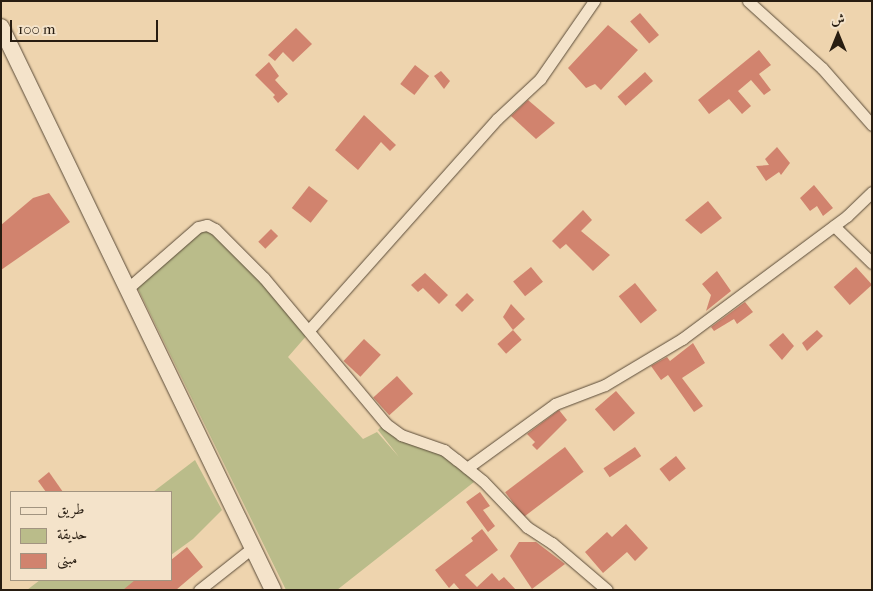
<!DOCTYPE html>
<html>
<head>
<meta charset="utf-8">
<style>
	body { margin:0 }
	#map { position:relative; width:873px; height:591px; overflow:hidden; background:#eed4ae; font-family:"IM FELL French Canon",Amiri,serif }
	div>[style] { position:absolute }
	.green>* { inset:0; background:#babc8a }
	.building>* { inset:0; background:#d1836e; transform-origin:0 0 }
	.roads { filter:drop-shadow(0 0 1px #5a4b38) drop-shadow(0 0 1px #5a4b38) }
	.street>* { height:11px; margin:-5.5px; padding:0 5.5px; transform-origin:5.5px; border-radius:5.5px; background:#f4e3ca }
	.secondary>* { height:16px; margin:-8px; padding:0 8px; transform-origin:8px; border-radius:8px; background:#f4e3ca }
	span { translate:-50% -50%; white-space:nowrap; text-align:center; line-height:1.15; -webkit-text-stroke:4.5px #f4e3ca; paint-order:stroke }
	.frame { position:absolute; inset:0; border:2px solid #281d11; pointer-events:none }
	.legend { position:absolute; left:10px; top:491px; width:162px; height:90px; box-sizing:border-box; background:#f4e3ca; border:1px solid #a29480; margin:0; padding:6px 9px; list-style:none; font-size:15px; color:#281d11 }
	.legend li { display:flex; align-items:center; gap:10px; height:25px }
	.legend b { width:25px; border:1px solid #a29480 }
	.north { position:absolute; left:813px; top:10px; width:50px; height:50px; -webkit-text-stroke:4px #f4e3ca; paint-order:stroke; rotate:0deg; font-size:14px; font-weight:700; line-height:20px; text-align:center; color:#281d11 }
	.north::after { content:''; display:block; margin:auto; width:18px; height:22px; background:#281d11; clip-path:polygon(50% 0,100% 100%,50% 72%,0 100%) }
	.scale { position:absolute; left:10px; top:20px; width:148px; height:22px; box-sizing:border-box; border:2px solid #281d11; border-top:0; padding-left:6px; font-size:15px; line-height:18px; white-space:nowrap; color:#281d11; -webkit-text-stroke:4px #f4e3ca; paint-order:stroke }
</style>
</head>
<body>
<div id="map">
	<div class="green">
		<div style="clip-path:polygon(208px 230px,271px 290px,308px 334px,288px 357px,363px 439px,377px 432px,399px 457px,378px 430px,382px 426px,457px 463px,474px 482px,337px 590px,286px 590px,137px 287px,202px 231px)"></div>
		<div style="clip-path:polygon(195px 460px,222px 510px,193px 539px,171px 555px,171px 492px,153px 492px)"></div>
		<div style="clip-path:polygon(40px 580px,138px 580px,124px 590px,27px 590px)"></div>
	</div>
	<div class="building">
		<div style="left:640px;top:13px;width:29px;height:13px;rotate:49deg"></div>
		<div style="clip-path:polygon(608px 25px,638px 50px,601px 90px,595px 84px,586px 88px,568px 68px)"></div>
		<div style="clip-path:polygon(296px 28px,312px 44px,293px 62px,283px 52px,275px 61px,268px 55px)"></div>
		<div style="clip-path:polygon(759px 50px,771px 65px,759px 74px,771px 90px,764px 95px,751px 80px,738px 91px,751px 106px,742px 114px,729px 99px,709px 114px,698px 100px)"></div>
		<div style="clip-path:polygon(269px 62px,279px 76px,275px 80px,288px 94px,278px 103px,273px 97px,275px 95px,255px 75px)"></div>
		<div style="left:415px;top:65px;width:18px;height:24px;rotate:38deg"></div>
		<div style="clip-path:polygon(441px 71px,450px 81px,444px 89px,434px 76px)"></div>
		<div style="left:645px;top:72px;width:12px;height:37px;rotate:48deg"></div>
		<div style="clip-path:polygon(528px 100px,555px 123px,536px 139px,511px 116px)"></div>
		<div style="clip-path:polygon(364px 115px,396px 145px,390px 151px,381px 142px,358px 170px,335px 150px)"></div>
		<div style="clip-path:polygon(777px 147px,790px 163px,781px 175px,779px 172px,766px 181px,756px 166px,769px 165px,765px 159px)"></div>
		<div style="clip-path:polygon(814px 185px,833px 208px,823px 216px,817px 206px,810px 211px,800px 198px)"></div>
		<div style="left:309px;top:186px;width:24px;height:28px;rotate:38deg"></div>
		<div style="clip-path:polygon(49px 193px,70px 222px,1px 270px,1px 225px,33px 198px)"></div>
		<div style="clip-path:polygon(708px 201px,722px 218px,701px 234px,685px 220px)"></div>
		<div style="clip-path:polygon(583px 210px,592px 220px,581px 231px,610px 255px,593px 271px,566px 244px,560px 249px,552px 241px)"></div>
		<div style="left:271px;top:229px;width:10px;height:18px;rotate:45deg"></div>
		<div style="left:531px;top:267px;width:19px;height:23px;rotate:51deg"></div>
		<div style="left:856px;top:267px;width:24px;height:30px;rotate:48deg"></div>
		<div style="clip-path:polygon(717px 271px,731px 291px,706px 311px,711px 295px,702px 284px)"></div>
		<div style="clip-path:polygon(425px 273px,448px 295px,439px 304px,423px 288px,418px 292px,411px 285px)"></div>
		<div style="left:635px;top:283px;width:35px;height:21px;rotate:51deg"></div>
		<div style="left:467px;top:293px;width:10px;height:17px;rotate:45deg"></div>
		<div style="clip-path:polygon(745px 302px,753px 312px,737px 324px,734px 319px,714px 331px,711px 327px)"></div>
		<div style="clip-path:polygon(511px 304px,525px 319px,513px 330px,503px 317px)"></div>
		<div style="left:513px;top:330px;width:13px;height:21px;rotate:48deg"></div>
		<div style="clip-path:polygon(817px 330px,823px 336px,807px 351px,802px 343px)"></div>
		<div style="clip-path:polygon(783px 333px,794px 346px,782px 360px,769px 345px)"></div>
		<div style="left:364px;top:339px;width:23px;height:30px;rotate:43deg"></div>
		<div style="clip-path:polygon(693px 343px,705px 363px,682px 378px,703px 406px,694px 412px,668px 375px,661px 380px,651px 366px,667px 357px,670px 361px)"></div>
		<div style="left:397px;top:376px;width:24px;height:32px;rotate:48deg"></div>
		<div style="left:616px;top:391px;width:29px;height:28px;rotate:49deg"></div>
		<div style="clip-path:polygon(559px 410px,567px 420px,537px 450px,532px 445px,535px 442px,527px 434px)"></div>
		<div style="left:565px;top:447px;width:31px;height:75px;rotate:53deg"></div>
		<div style="left:635px;top:447px;width:11px;height:38px;rotate:56deg"></div>
		<div style="left:676px;top:456px;width:16px;height:21px;rotate:52deg"></div>
		<div style="clip-path:polygon(49px 472px,63px 492px,46px 492px,38px 481px)"></div>
		<div style="clip-path:polygon(480px 492px,490px 506px,483px 510px,495px 526px,488px 532px,466px 502px)"></div>
		<div style="clip-path:polygon(626px 524px,648px 548px,635px 561px,627px 552px,603px 573px,585px 552px,607px 532px,612px 537px)"></div>
		<div style="clip-path:polygon(482px 529px,498px 550px,465px 575px,477px 587px,492px 573px,499px 581px,504px 577px,516px 590px,460px 590px,454px 583px,449px 588px,435px 570px,473px 541px,471px 538px)"></div>
		<div style="clip-path:polygon(519px 542px,536px 542px,565px 564px,532px 589px,510px 556px)"></div>
		<div style="clip-path:polygon(187px 547px,203px 567px,176px 590px,123px 590px,135px 580px,171px 580px,171px 560px)"></div>
	</div>
	<div class="roads">
		<div class="street">
			<div style="left:748px;top:1px;width:100px;rotate:42.2deg"></div>
			<div style="left:822px;top:68px;width:76px;rotate:48.7deg"></div>
			<div style="left:834px;top:226px;width:53px;rotate:44.2deg"></div>
			<div style="left:127px;top:289px;width:94px;rotate:-41.1deg"></div>
			<div style="left:198px;top:227px;width:9px;rotate:-13deg"></div>
			<div style="left:207px;top:225px;width:9px;rotate:27deg"></div>
			<div style="left:215px;top:229px;width:69px;rotate:45deg"></div>
			<div style="left:264px;top:278px;width:190px;rotate:50.1deg"></div>
			<div style="left:386px;top:424px;width:19px;rotate:36deg"></div>
			<div style="left:401px;top:435px;width:46px;rotate:19.2deg"></div>
			<div style="left:444px;top:450px;width:16px;rotate:38deg"></div>
			<div style="left:457px;top:460px;width:33px;rotate:39deg"></div>
			<div style="left:483px;top:481px;width:64px;rotate:46.3deg"></div>
			<div style="left:527px;top:527px;width:30px;rotate:33deg"></div>
			<div style="left:552px;top:543px;width:72px;rotate:40.5deg"></div>
			<div style="left:309px;top:330px;width:283px;rotate:-48.3deg"></div>
			<div style="left:497px;top:119px;width:59px;rotate:-42.9deg"></div>
			<div style="left:540px;top:79px;width:95px;rotate:-55.3deg"></div>
			<div style="left:467px;top:468px;width:109px;rotate:-36deg"></div>
			<div style="left:555px;top:404px;width:53px;rotate:-20.8deg"></div>
			<div style="left:605px;top:385px;width:90px;rotate:-30.9deg"></div>
			<div style="left:682px;top:339px;width:206px;rotate:-36.7deg"></div>
			<div style="left:847px;top:216px;width:35px;rotate:-44deg"></div>
			<div style="left:199px;top:590px;width:68px;rotate:-38.4deg"></div>
		</div>
		<div class="secondary">
			<div style="left:1px;top:27px;width:625px;rotate:64.21deg"></div>
		</div>
	</div>
	<div class="frame"></div>
	<ul class="legend">
	<li><b style="height:6px;background:#f4e3ca"></b>طريق</li>
	<li><b style="height:14px;background:#babc8a"></b>حديقة</li>
	<li><b style="height:14px;background:#d1836e"></b>مبنى</li>
	</ul>
	<div class="north">ش</div>
	<div class="scale">100 m</div>
</div>
</body>
</html>
